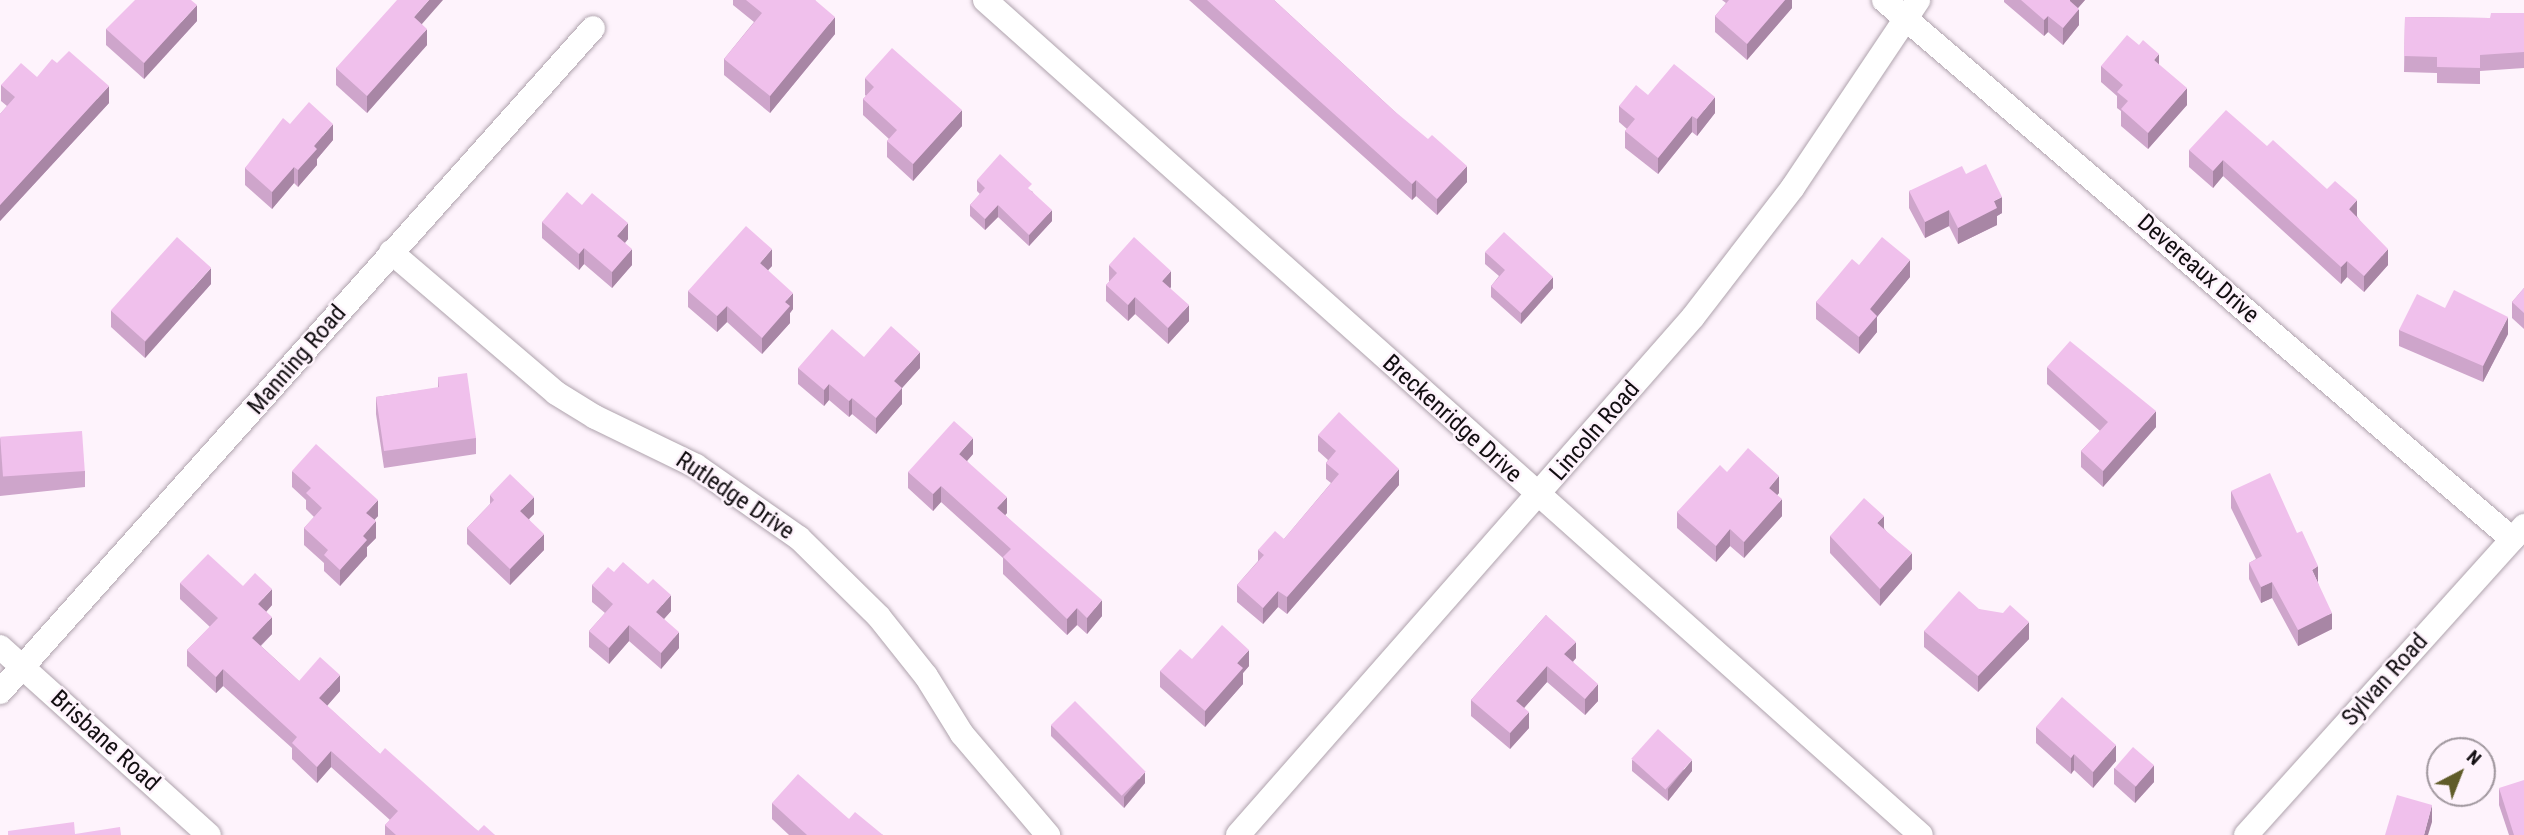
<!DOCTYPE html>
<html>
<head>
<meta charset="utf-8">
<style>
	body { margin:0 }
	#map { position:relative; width:2524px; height:835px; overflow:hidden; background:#fef3fc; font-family:"Roboto Condensed",sans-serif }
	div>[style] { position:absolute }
	.roads { filter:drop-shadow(0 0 2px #afa3ad) drop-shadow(0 0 2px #afa3ad) }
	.minor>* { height:24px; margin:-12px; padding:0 12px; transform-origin:12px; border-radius:12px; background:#fff }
	.wall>* { inset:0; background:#cea5cb }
	.shaded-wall>* { inset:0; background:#a886a5 }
	.building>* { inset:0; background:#f0c0ec; transform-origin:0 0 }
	span { translate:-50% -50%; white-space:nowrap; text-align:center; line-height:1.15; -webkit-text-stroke:5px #fef3fc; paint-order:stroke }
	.street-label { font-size:24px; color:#120e11 }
	.north { position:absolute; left:2426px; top:737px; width:70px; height:70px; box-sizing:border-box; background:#fef3fc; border:2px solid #a0979e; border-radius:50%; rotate:42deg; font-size:19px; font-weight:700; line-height:28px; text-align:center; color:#120e11 }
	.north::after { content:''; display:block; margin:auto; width:24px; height:32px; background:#605c29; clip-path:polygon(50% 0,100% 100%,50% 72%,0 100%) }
</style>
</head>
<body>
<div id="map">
	<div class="roads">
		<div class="minor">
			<div style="left:985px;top:0;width:1254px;rotate:41.74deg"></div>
			<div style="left:1884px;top:0;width:828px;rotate:40.64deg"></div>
			<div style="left:391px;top:252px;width:217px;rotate:40.5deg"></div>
			<div style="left:556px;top:393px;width:46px;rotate:31.6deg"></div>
			<div style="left:595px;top:417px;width:112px;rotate:25.9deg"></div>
			<div style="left:696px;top:466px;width:126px;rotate:35deg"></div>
			<div style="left:799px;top:538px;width:112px;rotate:44.6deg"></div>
			<div style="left:879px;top:617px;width:75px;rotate:51.5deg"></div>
			<div style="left:926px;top:676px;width:68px;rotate:58.2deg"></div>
			<div style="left:962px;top:734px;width:133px;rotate:49.6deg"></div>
			<div style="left:0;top:647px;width:281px;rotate:42deg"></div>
			<div style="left:0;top:692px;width:890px;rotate:-48.23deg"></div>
			<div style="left:1238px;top:835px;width:689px;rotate:-48.7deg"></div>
			<div style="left:1693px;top:317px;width:164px;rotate:-52.4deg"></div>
			<div style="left:1793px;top:187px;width:225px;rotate:-56.2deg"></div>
			<div style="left:2246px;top:835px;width:416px;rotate:-48deg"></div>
		</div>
	</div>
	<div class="wall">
		<div style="clip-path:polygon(733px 0,815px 0,835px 34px,770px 113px,724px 75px,724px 59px,754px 22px,733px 5px)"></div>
		<div style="clip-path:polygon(1189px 0,1274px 0,1392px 109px,1467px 182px,1437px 215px,1416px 196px,1412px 200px)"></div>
		<div style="clip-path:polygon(1722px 0,1792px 0,1792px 8px,1747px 60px,1715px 32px,1715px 16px,1726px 3px)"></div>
		<div style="clip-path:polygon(2004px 0,2085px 0,2078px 8px,2079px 25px,2063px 45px,2048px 32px,2044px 36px,2004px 2px)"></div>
		<div style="clip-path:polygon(2524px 13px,2524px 68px,2480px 71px,2480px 84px,2437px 83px,2437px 73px,2404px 72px,2405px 17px,2490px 18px)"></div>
		<div style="clip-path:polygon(197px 21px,144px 79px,106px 45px,106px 29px)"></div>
		<div style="clip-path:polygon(422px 24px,427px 45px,367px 113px,336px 85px,336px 68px)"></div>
		<div style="clip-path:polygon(2159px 65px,2187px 105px,2148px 149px,2121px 126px,2121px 111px,2117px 108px,2117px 96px,2101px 82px,2101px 66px)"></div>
		<div style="clip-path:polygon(37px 77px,109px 103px,0 221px,0 114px,7px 106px,1px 101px,1px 85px)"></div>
		<div style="clip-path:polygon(865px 78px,962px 126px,913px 181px,887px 157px,887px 141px,889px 139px,863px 115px,863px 99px,866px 96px,865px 95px)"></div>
		<div style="clip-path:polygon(1648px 95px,1715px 113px,1697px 136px,1692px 132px,1658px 174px,1625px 148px,1625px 131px,1627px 129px,1619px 122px,1619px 106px)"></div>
		<div style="clip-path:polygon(290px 124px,333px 140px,317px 159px,317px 165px,298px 187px,294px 183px,272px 209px,245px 185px,245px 168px)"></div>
		<div style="clip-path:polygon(2267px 146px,2357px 216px,2388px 265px,2364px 292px,2347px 277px,2341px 284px,2223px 176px,2213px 188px,2189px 167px,2189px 150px)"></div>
		<div style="clip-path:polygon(1966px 174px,2002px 213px,1997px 216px,1997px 225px,1958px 244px,1949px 226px,1925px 238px,1909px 208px,1909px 191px)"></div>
		<div style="clip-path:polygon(977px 180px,1032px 191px,1052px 221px,1029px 246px,998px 217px,985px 230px,970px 216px,970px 205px,980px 194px,977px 191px)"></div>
		<div style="clip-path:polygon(582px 205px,628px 239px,625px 243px,632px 265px,612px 288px,584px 264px,579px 270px,542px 238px,542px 222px)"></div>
		<div style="clip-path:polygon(1485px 252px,1553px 288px,1521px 324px,1491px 297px,1491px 286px,1499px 276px,1485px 264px)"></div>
		<div style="clip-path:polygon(1109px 265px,1171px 287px,1170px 288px,1189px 321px,1168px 344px,1135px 314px,1128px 321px,1106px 301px,1106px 285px,1109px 282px)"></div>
		<div style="clip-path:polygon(1859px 265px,1910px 277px,1877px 317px,1877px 332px,1859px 354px,1816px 319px,1816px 302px)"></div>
		<div style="clip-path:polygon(772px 266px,768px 270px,793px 309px,790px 313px,790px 323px,762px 354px,727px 322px,717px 332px,688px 307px,688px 291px)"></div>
		<div style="clip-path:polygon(211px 284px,145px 358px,111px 327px,111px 311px)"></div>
		<div style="clip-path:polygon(2524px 288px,2524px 329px,2512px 318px,2512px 302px)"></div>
		<div style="clip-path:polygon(2445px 308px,2508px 334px,2483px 382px,2399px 346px,2399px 330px)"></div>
		<div style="clip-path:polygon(864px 357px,920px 368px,902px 388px,902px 404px,876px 434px,852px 414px,849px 417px,829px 400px,824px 406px,798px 384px,798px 368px)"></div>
		<div style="clip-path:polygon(2047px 367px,2156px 427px,2103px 487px,2081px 467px,2081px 451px,2100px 431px,2047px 384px)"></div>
		<div style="clip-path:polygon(438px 377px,476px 438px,476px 454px,384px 468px,376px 414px,376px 397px,438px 388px)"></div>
		<div style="clip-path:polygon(1318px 435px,1399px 485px,1287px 614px,1278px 607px,1263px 624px,1237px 602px,1237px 585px,1258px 561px,1258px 550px,1284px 539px,1331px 483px,1326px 479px,1326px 463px,1328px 460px,1318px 451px)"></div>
		<div style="clip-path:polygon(0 438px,85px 471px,85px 487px,0 496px)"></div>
		<div style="clip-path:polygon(973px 454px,967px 461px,1007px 513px,1005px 515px,1102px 616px,1087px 634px,1077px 625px,1067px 635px,1003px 574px,1003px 558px,941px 502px,933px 511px,908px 488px,908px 472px)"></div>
		<div style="clip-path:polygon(292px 471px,378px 516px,374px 520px,376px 538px,367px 547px,367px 556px,340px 586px,324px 571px,324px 563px,304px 545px,304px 528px,314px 517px,306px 509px,306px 500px,292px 487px)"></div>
		<div style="clip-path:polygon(1727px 472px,1779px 493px,1777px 495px,1782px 516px,1744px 558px,1730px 546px,1716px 562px,1677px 528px,1677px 512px)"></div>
		<div style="clip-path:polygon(2231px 491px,2318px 583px,2332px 629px,2298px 646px,2272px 598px,2261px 603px,2249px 579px,2249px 563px,2256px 559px,2231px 508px)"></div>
		<div style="clip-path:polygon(490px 495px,534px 514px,529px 519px,544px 550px,510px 585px,467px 544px,467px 528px,490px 504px)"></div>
		<div style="clip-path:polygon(1884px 528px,1912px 569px,1880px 606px,1830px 553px,1830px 536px)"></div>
		<div style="clip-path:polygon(614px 572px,671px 611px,664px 619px,679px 648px,661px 669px,629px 641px,609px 664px,589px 647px,589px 631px,605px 613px,592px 602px,592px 585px)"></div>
		<div style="clip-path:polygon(180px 583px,243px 586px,272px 605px,266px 612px,272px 634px,261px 646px,299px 681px,340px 691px,327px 706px,380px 754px,478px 831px,495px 835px,385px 835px,385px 825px,390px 820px,331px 767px,317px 783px,292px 759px,292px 748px,223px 686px,216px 693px,187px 666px,187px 650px,210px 627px,180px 599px)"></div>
		<div style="clip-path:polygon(1979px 609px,2029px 639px,1978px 692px,1924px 647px,1924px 631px)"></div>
		<div style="clip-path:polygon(1546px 615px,1576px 658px,1573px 662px,1598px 701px,1585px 715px,1547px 682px,1524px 708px,1529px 728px,1510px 749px,1471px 716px,1471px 700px)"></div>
		<div style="clip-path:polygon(1192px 659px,1249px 666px,1243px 673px,1243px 684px,1205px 727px,1160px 687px,1160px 671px)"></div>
		<div style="clip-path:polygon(1051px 725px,1145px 783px,1124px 808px,1051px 736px)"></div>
		<div style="clip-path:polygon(2036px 727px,2116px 761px,2093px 788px,2074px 770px,2071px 774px,2036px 743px)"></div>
		<div style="clip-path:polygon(1632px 760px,1692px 771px,1668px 801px,1632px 771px)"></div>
		<div style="clip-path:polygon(2114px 768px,2154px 782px,2135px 803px,2114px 784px)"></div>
		<div style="clip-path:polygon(2499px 788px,2524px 835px,2509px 835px,2499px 805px)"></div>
		<div style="clip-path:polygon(772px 803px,849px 819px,883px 835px,789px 835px,772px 819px)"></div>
	</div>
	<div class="shaded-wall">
		<div style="clip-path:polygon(429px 0,443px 0,414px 33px,414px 17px)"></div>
		<div style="clip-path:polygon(1785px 0,1792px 0,1792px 8px,1747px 60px,1747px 44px)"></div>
		<div style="clip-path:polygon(2070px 0,2085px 0,2070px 17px)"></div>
		<div style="clip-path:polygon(197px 5px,197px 21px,144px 79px,144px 63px)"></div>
		<div style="clip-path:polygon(2079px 9px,2079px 25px,2063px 45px,2063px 28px)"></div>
		<div style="clip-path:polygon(2048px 16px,2048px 32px,2044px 36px,2044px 20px)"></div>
		<div style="clip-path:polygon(835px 17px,835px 34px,770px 113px,770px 96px)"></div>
		<div style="clip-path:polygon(427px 29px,427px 45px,367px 113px,367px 96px)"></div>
		<div style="clip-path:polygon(2159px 54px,2159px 70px,2154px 60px)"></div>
		<div style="clip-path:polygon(109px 86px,109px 103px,0 221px,0 205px)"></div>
		<div style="clip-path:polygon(2187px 88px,2187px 105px,2148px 149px,2148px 133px)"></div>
		<div style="clip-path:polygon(1715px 97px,1715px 113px,1697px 136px,1697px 119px)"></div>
		<div style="clip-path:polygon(962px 110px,962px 126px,913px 181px,913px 164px)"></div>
		<div style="clip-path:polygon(1692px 116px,1692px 132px,1658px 174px,1658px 158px)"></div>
		<div style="clip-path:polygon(333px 124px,333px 140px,317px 159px,317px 165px,298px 187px,298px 170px,314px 146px)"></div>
		<div style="clip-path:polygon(2223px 160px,2223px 176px,2213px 188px,2213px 171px)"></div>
		<div style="clip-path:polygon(1467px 166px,1467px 182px,1437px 215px,1437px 199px)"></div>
		<div style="clip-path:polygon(294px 167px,294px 183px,272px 209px,272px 192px)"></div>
		<div style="clip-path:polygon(1416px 180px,1416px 196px,1412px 200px,1412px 184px)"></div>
		<div style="clip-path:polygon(2002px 197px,2002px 213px,1997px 216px,1997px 225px,1958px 244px,1958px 228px,1994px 201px)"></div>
		<div style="clip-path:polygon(2357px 200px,2357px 216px,2349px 226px,2349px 209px)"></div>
		<div style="clip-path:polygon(998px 205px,998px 217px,985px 230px,985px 219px)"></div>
		<div style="clip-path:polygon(1052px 210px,1052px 221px,1029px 246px,1029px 235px)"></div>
		<div style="clip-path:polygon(1949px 210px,1949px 226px,1925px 238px,1925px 222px)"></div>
		<div style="clip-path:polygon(628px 223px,628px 239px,617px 252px,617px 236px)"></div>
		<div style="clip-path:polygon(584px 248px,584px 264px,579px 270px,579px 254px)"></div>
		<div style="clip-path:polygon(632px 249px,632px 265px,612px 288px,612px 272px)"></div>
		<div style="clip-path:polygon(772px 249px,772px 266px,760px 279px,760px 263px)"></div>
		<div style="clip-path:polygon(2388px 249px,2388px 265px,2364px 292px,2364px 276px)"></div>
		<div style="clip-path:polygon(1910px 260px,1910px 277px,1877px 317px,1877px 332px,1859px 354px,1859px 337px,1870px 309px)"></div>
		<div style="clip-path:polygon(2347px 261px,2347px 277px,2341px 284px,2341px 267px)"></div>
		<div style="clip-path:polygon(211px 268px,211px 284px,145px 358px,145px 342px)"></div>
		<div style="clip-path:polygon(1171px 271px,1171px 287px,1162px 297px,1162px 281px)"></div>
		<div style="clip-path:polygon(1553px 277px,1553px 288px,1521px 324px,1521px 313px)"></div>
		<div style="clip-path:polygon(793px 293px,793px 309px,790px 313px,790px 323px,762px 354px,762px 338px,785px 302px)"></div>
		<div style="clip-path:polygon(1135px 297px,1135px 314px,1128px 321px,1128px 305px)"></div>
		<div style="clip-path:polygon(1189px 305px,1189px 321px,1168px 344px,1168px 328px)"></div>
		<div style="clip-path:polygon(727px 306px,727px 322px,717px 332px,717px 316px)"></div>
		<div style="clip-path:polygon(2508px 317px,2508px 334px,2483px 382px,2483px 366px)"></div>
		<div style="clip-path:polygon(920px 352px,920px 368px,902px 388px,902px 404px,876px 434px,876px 418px,894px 381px)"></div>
		<div style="clip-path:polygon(829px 384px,829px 400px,824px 406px,824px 390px)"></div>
		<div style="clip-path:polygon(852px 398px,852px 414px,849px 417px,849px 401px)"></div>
		<div style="clip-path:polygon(2156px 411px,2156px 427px,2103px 487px,2103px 471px)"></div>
		<div style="clip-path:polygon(973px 438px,973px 454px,959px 470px,959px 454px)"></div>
		<div style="clip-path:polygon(1399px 469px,1399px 485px,1287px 614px,1287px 597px)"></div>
		<div style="clip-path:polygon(1779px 476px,1779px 493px,1769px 504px,1769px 488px)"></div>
		<div style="clip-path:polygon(941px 486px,941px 502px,933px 511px,933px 494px)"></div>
		<div style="clip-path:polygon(534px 497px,534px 514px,520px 528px,520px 511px)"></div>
		<div style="clip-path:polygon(1007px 497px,1007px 513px,997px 524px,997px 508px)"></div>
		<div style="clip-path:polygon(1782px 499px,1782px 516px,1744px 558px,1744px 542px)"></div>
		<div style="clip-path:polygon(378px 500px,378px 516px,366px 529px,366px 513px)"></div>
		<div style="clip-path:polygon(1884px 516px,1884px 532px,1877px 523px)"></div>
		<div style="clip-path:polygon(376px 521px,376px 538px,367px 547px,367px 556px,340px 586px,340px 570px,363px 536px)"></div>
		<div style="clip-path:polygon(1730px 529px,1730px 546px,1716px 562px,1716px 546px)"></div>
		<div style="clip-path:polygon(544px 534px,544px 550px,510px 585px,510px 569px)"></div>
		<div style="clip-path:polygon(1912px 553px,1912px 569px,1880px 606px,1880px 589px)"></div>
		<div style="clip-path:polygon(2318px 566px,2318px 583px,2312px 570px)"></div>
		<div style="clip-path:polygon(2272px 582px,2272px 598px,2261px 603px,2261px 587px)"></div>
		<div style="clip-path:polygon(272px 589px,272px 605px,258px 621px,258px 604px)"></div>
		<div style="clip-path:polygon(1278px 591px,1278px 607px,1263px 624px,1263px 608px)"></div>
		<div style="clip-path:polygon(671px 595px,671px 611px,656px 628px,656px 612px)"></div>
		<div style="clip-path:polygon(1102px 600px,1102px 616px,1087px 634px,1087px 618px)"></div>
		<div style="clip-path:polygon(1077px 608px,1077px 625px,1067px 635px,1067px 619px)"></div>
		<div style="clip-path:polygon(2332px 613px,2332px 629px,2298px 646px,2298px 630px)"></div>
		<div style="clip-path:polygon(272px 617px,272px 634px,252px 654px,252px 638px)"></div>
		<div style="clip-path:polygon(2029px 622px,2029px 639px,1978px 692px,1978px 676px)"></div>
		<div style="clip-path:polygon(629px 625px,629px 641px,609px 664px,609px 648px)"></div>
		<div style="clip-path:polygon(679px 632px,679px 648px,661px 669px,661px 653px)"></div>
		<div style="clip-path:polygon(1576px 642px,1576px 658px,1564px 671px,1564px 654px)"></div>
		<div style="clip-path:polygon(1249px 650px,1249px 666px,1243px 673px,1243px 684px,1205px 727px,1205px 711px,1237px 663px)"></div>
		<div style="clip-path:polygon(1547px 666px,1547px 682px,1516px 717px,1516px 701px)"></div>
		<div style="clip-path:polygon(223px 669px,223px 686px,216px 693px,216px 677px)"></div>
		<div style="clip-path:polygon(340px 675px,340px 691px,319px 715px,319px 698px)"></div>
		<div style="clip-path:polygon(1598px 684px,1598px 701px,1585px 715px,1585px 699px)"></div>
		<div style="clip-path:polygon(1529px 712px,1529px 728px,1510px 749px,1510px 733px)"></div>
		<div style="clip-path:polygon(2116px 745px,2116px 761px,2093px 788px,2093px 772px)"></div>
		<div style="clip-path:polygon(331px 751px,331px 767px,317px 783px,317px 767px)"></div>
		<div style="clip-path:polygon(2074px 754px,2074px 770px,2071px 774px,2071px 758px)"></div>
		<div style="clip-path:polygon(1692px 760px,1692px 771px,1668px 801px,1668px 789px)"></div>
		<div style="clip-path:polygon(2154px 765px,2154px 782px,2135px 803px,2135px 787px)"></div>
		<div style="clip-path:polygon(1145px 772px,1145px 783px,1124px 808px,1124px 797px)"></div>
		<div style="clip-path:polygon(2432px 805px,2432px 822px,2428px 835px,2424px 835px)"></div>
	</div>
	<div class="building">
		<div style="clip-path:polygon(135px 0,191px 0,197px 5px,144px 63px,106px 29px)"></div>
		<div style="clip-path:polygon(397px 0,429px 0,414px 17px,427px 29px,367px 96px,336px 68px)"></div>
		<div style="clip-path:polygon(746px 0,815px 0,835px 17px,770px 96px,724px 59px,762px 13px)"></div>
		<div style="clip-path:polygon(1207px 0,1274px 0,1392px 109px,1428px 139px,1432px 135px,1467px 166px,1437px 199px,1416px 180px,1412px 184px)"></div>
		<div style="clip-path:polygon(1729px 0,1785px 0,1747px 44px,1715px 16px)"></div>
		<div style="clip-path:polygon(2021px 0,2070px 0,2070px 1px,2079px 9px,2063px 28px,2048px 16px,2044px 20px)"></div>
		<div style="clip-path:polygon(2491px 13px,2524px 13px,2524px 52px,2480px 55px,2480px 68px,2437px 67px,2437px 57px,2404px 56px,2405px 17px,2490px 18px)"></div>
		<div style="clip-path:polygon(2127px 35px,2139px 45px,2143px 40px,2159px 54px,2154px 60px,2187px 88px,2148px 133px,2121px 109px,2128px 101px,2117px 92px,2123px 85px,2101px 66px)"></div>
		<div style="clip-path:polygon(892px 48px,962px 110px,913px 164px,887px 141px,897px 130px,863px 99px,874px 87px,865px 78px)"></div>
		<div style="clip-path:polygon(69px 51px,109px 86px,0 205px,0 114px,15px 97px,1px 85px,21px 63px,37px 77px,52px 59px,57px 63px)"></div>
		<div style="clip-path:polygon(1674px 64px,1715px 97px,1697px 119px,1692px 116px,1658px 158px,1625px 131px,1635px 119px,1619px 106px,1636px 85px,1648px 95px)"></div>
		<div style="clip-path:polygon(309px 102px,333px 124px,314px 146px,317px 149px,298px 170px,294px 167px,272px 192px,245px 168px,283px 118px,290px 124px)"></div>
		<div style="clip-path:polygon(2226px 110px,2267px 146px,2273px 140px,2327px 189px,2335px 181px,2357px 200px,2349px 209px,2388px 249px,2364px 276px,2347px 261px,2341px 267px,2223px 160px,2213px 171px,2189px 150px)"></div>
		<div style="clip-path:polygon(1000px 154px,1032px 184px,1028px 188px,1052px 210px,1029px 235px,998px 205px,985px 219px,970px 205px,985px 188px,977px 180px)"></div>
		<div style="clip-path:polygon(1986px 164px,2002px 197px,1994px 201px,1997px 208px,1958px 228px,1949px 210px,1925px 222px,1909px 191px,1962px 166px,1966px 174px)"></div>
		<div style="clip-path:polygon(567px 192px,582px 205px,592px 193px,628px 223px,617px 236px,632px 249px,612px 272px,584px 248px,579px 254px,542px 222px)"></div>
		<div style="clip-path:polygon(746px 226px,772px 249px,760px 263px,793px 293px,785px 302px,790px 306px,762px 338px,727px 306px,717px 316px,688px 291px)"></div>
		<div style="clip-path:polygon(1504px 232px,1553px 277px,1521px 313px,1491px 286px,1505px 270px,1485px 252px)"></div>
		<div style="left:177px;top:237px;width:46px;height:99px;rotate:42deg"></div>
		<div style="clip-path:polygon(1134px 237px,1171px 271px,1162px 281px,1189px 305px,1168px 328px,1135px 297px,1128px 305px,1106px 285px,1117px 273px,1109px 265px)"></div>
		<div style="clip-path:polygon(1882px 237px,1910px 260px,1870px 309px,1877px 316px,1859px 337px,1816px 302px,1852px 259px,1859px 265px)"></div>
		<div style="clip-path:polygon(2524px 288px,2524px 313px,2512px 302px)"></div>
		<div style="clip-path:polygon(2454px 290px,2508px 317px,2483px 366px,2399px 330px,2417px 294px,2445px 308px)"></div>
		<div style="clip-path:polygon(891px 326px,920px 352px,894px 381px,902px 388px,876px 418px,852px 398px,849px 401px,829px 384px,824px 390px,798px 368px,832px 329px,864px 357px)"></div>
		<div style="clip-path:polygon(2070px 341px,2156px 411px,2103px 471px,2081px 451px,2108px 422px,2047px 367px)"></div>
		<div style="clip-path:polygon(467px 373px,476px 438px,384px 451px,376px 397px,439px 387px,438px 377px)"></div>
		<div style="clip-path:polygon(1339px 412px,1399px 469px,1287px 597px,1278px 591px,1263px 608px,1237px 585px,1264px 555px,1258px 550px,1275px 531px,1284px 539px,1339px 474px,1326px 463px,1336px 451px,1318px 435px)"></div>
		<div style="clip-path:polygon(954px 421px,973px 438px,959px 454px,1007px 497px,997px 508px,1102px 600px,1087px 618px,1077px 608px,1067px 619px,1003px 557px,1011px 549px,941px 486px,933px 494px,908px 472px)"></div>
		<div style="left:82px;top:431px;width:40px;height:82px;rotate:86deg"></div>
		<div style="clip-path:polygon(316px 444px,378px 500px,366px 513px,376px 521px,363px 536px,367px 540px,340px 570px,324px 555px,328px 550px,304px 528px,322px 508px,306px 493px,311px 488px,292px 471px)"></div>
		<div style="clip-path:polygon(1748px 448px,1779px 476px,1769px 488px,1782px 499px,1744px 542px,1730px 529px,1716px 546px,1677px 512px,1720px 465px,1727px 472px)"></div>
		<div style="clip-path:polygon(2270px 473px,2297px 533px,2302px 531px,2318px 566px,2312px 570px,2332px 613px,2298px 630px,2272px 582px,2261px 587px,2249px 563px,2262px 556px,2231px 491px)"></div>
		<div style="clip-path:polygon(510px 474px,534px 497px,520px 511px,544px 534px,510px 569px,467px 528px,494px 500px,490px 495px)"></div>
		<div style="clip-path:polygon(1864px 498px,1884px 516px,1877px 523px,1912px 553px,1880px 589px,1830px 536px)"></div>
		<div style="clip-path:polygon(208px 554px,243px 586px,255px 573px,272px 589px,258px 604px,272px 617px,252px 638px,299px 681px,320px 657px,340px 675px,319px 698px,380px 754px,385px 748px,478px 831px,484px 825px,495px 835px,396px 835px,385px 825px,398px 811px,331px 751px,317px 767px,292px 743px,297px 737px,223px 669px,216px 677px,187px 650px,218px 618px,180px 583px)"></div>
		<div style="clip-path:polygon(623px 562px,648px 584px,653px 579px,671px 595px,656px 612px,679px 632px,661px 653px,629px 625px,609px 648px,589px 631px,613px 604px,592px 585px,608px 567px,614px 572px)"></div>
		<div style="clip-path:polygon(1959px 591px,1979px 609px,2003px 613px,2010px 605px,2029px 622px,1978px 676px,1924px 631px)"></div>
		<div style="clip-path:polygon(1546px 615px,1576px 642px,1564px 654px,1598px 684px,1585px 699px,1547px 666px,1516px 701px,1529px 712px,1510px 733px,1471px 700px)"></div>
		<div style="clip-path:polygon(1222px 625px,1249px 650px,1237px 663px,1243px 668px,1205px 711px,1160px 671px,1180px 649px,1192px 659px)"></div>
		<div style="clip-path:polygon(2062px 697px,2116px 745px,2093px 772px,2074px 754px,2071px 758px,2036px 727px)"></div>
		<div style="left:1075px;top:701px;width:100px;height:34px;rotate:45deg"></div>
		<div style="left:1658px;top:729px;width:46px;height:40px;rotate:42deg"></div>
		<div style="left:2133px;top:747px;width:28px;height:28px;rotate:41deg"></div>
		<div style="clip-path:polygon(798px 774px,849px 819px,855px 812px,883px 835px,807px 835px,772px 803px)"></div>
		<div style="clip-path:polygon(2524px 780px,2524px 835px,2514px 835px,2499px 788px)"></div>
		<div style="clip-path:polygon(2397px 795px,2432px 805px,2424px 835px,2385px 835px)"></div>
		<div style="clip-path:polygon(74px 822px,75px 834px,120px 827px,121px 835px,8px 835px,8px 831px)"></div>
	</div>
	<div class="street-label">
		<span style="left:2198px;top:269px;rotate:41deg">Devereaux Drive</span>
		<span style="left:297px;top:360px;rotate:-49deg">Manning Road</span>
		<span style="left:1452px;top:419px;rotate:42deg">Breckenridge Drive</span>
		<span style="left:1595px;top:431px;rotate:-49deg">Lincoln Road</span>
		<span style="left:735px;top:496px;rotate:34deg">Rutledge Drive</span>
		<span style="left:2385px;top:680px;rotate:-48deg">Sylvan Road</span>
		<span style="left:105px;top:741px;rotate:42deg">Brisbane Road</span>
	</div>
	<div class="north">N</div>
</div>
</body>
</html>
